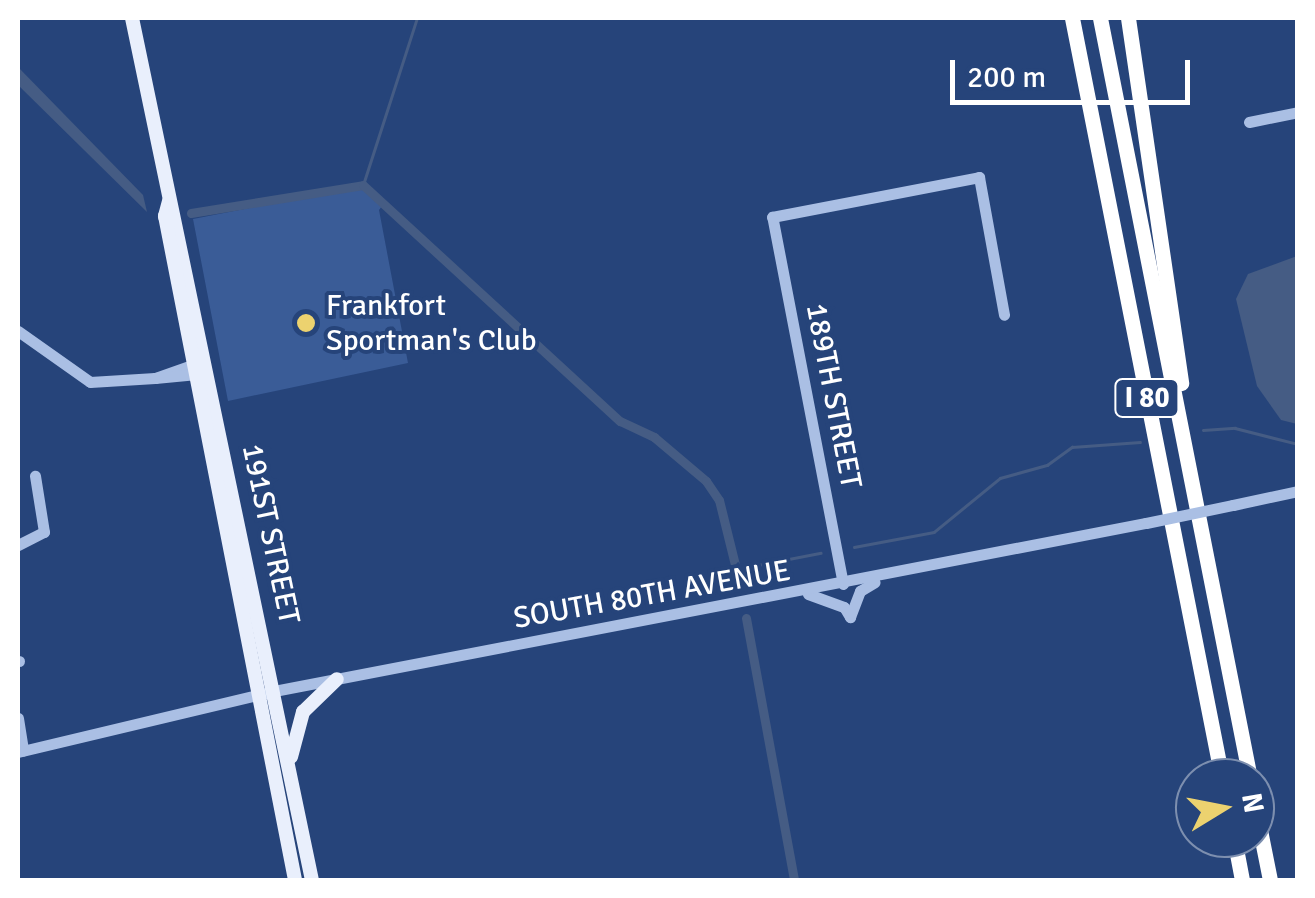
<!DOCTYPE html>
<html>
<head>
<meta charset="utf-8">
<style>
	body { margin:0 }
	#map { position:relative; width:1315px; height:898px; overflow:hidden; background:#26447a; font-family:Signika,sans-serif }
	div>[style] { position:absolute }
	.green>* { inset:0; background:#3a5c97 }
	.water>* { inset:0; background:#455c84 }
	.stream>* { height:2.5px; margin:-1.25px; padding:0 1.25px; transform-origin:1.25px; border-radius:1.25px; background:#455c84 }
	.canal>* { height:9px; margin:-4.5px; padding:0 4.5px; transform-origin:4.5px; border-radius:4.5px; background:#455c84 }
	.minor>* { height:11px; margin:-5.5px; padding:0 5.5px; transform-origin:5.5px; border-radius:5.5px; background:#aabfe4 }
	.major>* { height:14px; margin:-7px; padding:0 7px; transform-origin:7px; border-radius:7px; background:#e9effc }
	.highway>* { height:15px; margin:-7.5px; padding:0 7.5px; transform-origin:7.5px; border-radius:7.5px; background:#fff }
	.minor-bridge>* { height:11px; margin:-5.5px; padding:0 5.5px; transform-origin:5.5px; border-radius:5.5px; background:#aabfe4 }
	.dots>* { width:28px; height:28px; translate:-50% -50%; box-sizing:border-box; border:5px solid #26447a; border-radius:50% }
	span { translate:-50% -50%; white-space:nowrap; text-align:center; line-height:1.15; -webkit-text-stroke:8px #26447a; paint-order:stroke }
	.shield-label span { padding:2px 8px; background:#26447a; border:2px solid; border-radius:8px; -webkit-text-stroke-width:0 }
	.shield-label { font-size:28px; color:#fff; font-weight:700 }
	.poi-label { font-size:30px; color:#fff }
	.left { translate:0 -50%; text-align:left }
	.street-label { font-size:30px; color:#fff }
	.frame { position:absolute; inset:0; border:20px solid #fff; pointer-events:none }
	.north { position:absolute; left:1175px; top:758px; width:100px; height:100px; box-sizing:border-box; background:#26447a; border:2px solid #7d8faf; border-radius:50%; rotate:80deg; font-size:28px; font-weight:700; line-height:40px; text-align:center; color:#fff }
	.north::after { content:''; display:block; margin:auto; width:35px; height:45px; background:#ecd26f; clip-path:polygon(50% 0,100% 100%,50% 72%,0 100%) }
	.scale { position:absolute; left:950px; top:60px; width:240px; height:45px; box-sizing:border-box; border:5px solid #fff; border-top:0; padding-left:12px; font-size:30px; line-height:35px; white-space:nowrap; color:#fff; -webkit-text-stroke:8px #26447a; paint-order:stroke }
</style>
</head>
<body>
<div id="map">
	<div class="green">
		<div style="clip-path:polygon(357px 187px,386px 201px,379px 210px,408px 363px,228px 401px,193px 219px)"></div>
	</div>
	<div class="water">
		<div style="clip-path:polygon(18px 67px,143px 195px,147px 212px,18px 85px)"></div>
		<div style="clip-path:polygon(1297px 256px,1298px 256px,1297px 424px,1281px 420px,1257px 386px,1236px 299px,1248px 274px)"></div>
	</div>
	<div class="stream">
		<div style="left:363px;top:185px;width:176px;rotate:-72.1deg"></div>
		<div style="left:1203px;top:430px;width:32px;rotate:-4deg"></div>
		<div style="left:1235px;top:428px;width:65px;rotate:14.3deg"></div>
		<div style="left:854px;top:547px;width:81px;rotate:-10.6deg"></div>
		<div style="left:934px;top:532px;width:85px;rotate:-39.3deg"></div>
		<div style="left:1000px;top:478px;width:49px;rotate:-15.5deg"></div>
		<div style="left:1047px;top:465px;width:31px;rotate:-36deg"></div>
		<div style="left:1072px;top:447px;width:68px;rotate:-4.2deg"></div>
		<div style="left:737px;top:569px;width:85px;rotate:-10.9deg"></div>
	</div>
	<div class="canal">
		<div style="left:191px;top:213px;width:174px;rotate:-9.2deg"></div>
		<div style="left:363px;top:185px;width:349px;rotate:42.6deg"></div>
		<div style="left:620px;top:421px;width:38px;rotate:25deg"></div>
		<div style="left:654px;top:437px;width:68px;rotate:40.2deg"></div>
		<div style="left:706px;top:481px;width:23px;rotate:56deg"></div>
		<div style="left:719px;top:500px;width:83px;rotate:76.1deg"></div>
		<div style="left:746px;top:618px;width:266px;rotate:79.6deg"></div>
	</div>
	<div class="minor">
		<div style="left:1249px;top:122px;width:50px;rotate:-11.5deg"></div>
		<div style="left:18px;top:331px;width:88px;rotate:35.3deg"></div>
		<div style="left:90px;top:382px;width:65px;rotate:-3.5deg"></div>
		<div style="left:195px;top:364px;width:42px;rotate:160.7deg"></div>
		<div style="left:155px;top:378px;width:42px;rotate:-5.4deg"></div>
		<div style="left:1233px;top:505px;width:66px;rotate:-12.2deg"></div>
		<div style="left:18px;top:545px;width:29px;rotate:-27deg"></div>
		<div style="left:44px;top:532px;width:57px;rotate:-99.1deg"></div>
		<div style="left:843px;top:584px;width:374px;rotate:-100.9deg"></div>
		<div style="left:772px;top:217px;width:211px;rotate:-10.9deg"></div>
		<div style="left:979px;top:177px;width:140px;rotate:79.7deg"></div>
		<div style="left:808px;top:594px;width:38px;rotate:20deg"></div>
		<div style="left:844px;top:607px;width:12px;rotate:59deg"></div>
		<div style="left:850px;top:617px;width:28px;rotate:-69deg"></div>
		<div style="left:860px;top:591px;width:17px;rotate:-31deg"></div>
		<div style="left:18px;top:661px;width:1px"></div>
		<div style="left:18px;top:718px;width:33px;rotate:81deg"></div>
		<div style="left:18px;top:752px;width:263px;rotate:-13.4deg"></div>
		<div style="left:274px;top:691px;width:888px;rotate:-10.91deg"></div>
	</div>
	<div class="major">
		<div style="left:132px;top:18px;width:881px;rotate:78.21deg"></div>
		<div style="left:169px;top:201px;width:16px;rotate:105deg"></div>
		<div style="left:165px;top:216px;width:677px;rotate:78.92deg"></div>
		<div style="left:291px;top:757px;width:47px;rotate:-75.1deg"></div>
		<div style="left:303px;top:712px;width:47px;rotate:-44.1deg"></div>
	</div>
	<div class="highway">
		<div style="left:1072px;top:18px;width:775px;rotate:78.84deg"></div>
		<div style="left:1100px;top:18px;width:775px;rotate:78.84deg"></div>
		<div style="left:1128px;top:18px;width:369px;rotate:81.7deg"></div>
		<div style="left:1255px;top:805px;width:76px;rotate:78.7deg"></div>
		<div style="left:1234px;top:838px;width:43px;rotate:79.2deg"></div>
	</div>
	<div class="minor-bridge">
		<div style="left:1146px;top:523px;width:89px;rotate:-11.7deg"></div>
	</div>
	<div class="dots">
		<div style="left:306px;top:323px;background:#ecd26f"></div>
	</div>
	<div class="shield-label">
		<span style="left:1147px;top:398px">I 80</span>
	</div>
	<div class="poi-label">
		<span class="left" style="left:326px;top:323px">Frankfort<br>Sportman's Club</span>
	</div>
	<div class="street-label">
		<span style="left:833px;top:396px;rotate:79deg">189TH STREET</span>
		<span style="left:270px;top:534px;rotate:78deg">191ST STREET</span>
		<span style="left:652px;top:595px;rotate:-10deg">SOUTH 80TH AVENUE</span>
	</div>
	<div class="frame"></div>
	<div class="north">N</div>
	<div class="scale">200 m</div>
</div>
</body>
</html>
